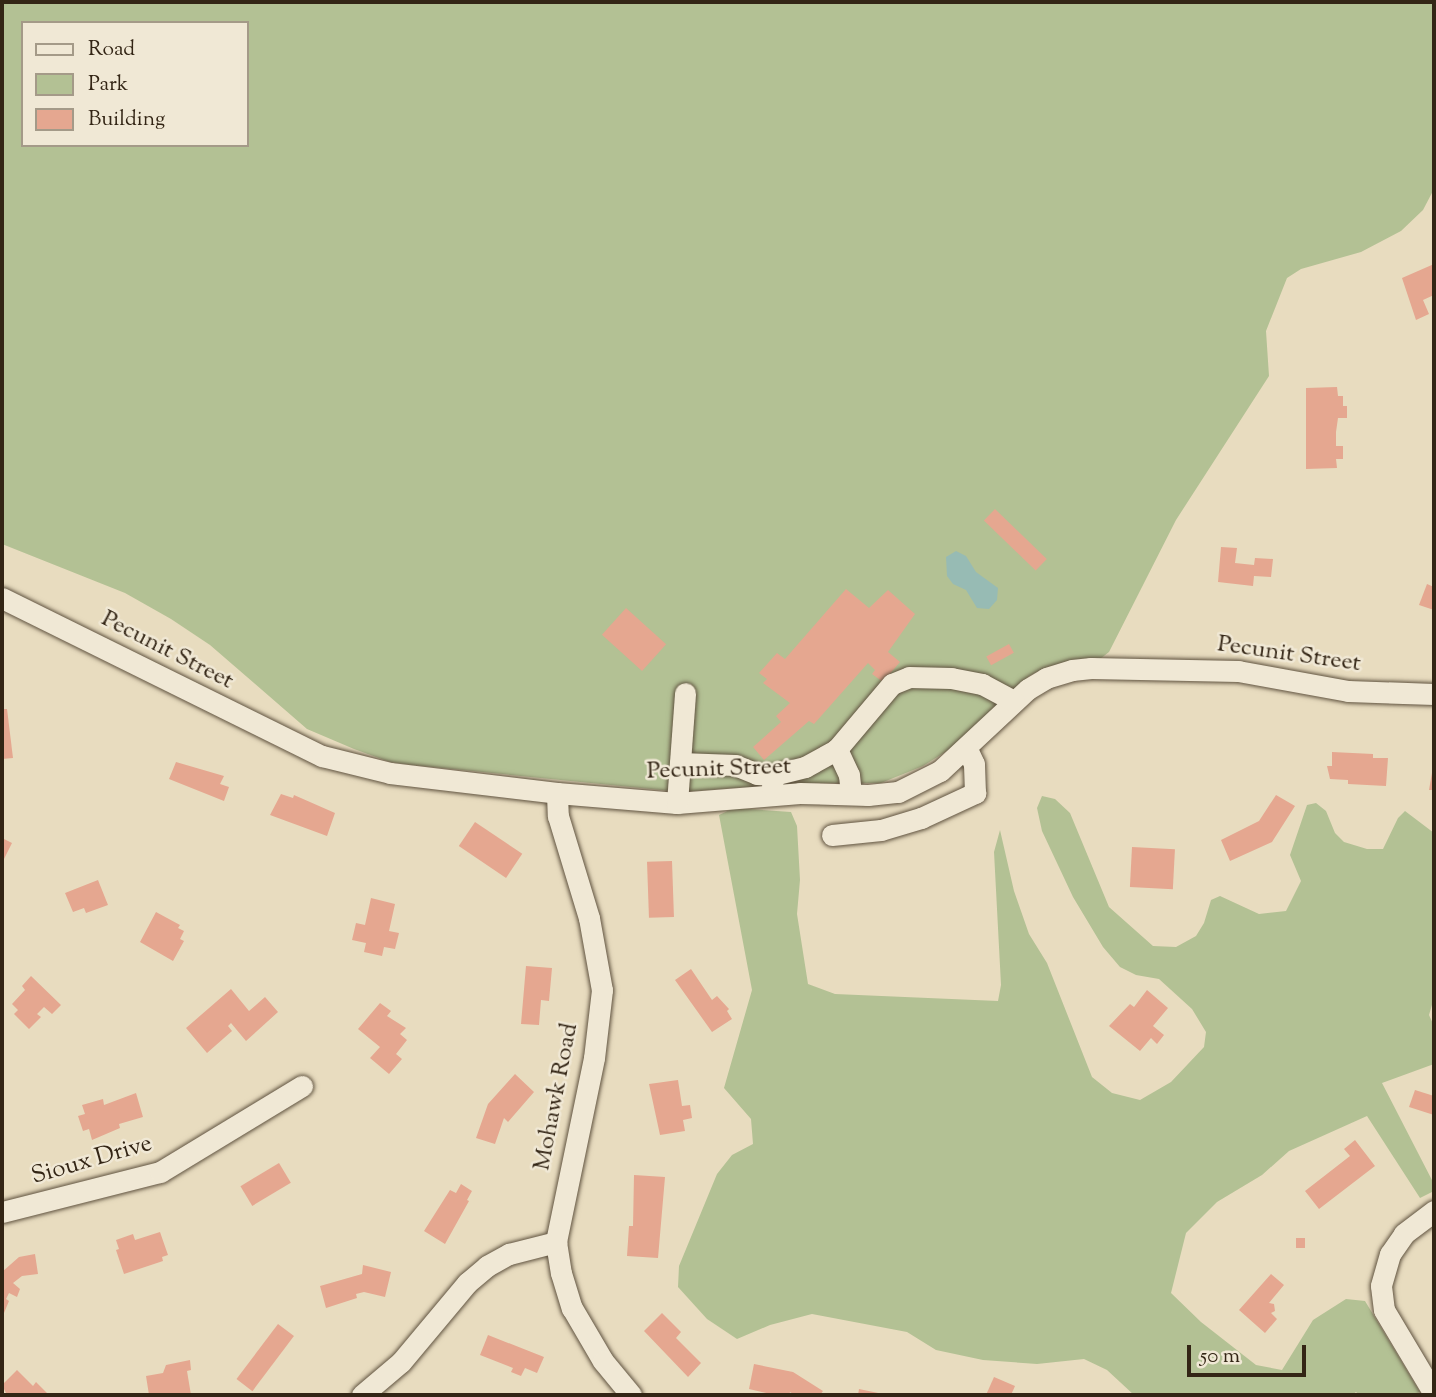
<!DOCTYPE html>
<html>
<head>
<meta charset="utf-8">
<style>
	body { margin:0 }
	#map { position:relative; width:1436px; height:1397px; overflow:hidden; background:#e8dcbf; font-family:"Sorts Mill Goudy",serif }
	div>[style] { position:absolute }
	.green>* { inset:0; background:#b3c194 }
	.water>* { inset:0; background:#97bbb4 }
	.building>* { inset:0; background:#e5a790; transform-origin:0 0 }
	.roads { filter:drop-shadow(0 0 2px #605340) drop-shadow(0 0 2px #605340) }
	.minor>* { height:21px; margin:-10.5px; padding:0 10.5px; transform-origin:10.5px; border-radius:10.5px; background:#f0e8d5 }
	span { translate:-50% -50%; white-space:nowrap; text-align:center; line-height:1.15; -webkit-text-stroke:5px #f0e8d5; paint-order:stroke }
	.street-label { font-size:24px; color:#332515 }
	.frame { position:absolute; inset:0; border:4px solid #332515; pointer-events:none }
	.legend { position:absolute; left:21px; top:21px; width:228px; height:126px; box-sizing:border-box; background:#f0e8d5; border:2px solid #a49a88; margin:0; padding:9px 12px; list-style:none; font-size:21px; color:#332515 }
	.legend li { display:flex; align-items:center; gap:14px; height:35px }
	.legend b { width:35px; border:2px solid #a49a88 }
	.scale { position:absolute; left:1187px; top:1345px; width:119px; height:32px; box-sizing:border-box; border:4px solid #332515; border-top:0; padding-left:9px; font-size:21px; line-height:24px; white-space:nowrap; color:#332515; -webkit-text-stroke:5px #f0e8d5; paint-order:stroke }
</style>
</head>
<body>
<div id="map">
	<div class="green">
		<div style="clip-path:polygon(evenodd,2px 2px,1434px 2px,1434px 189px,1423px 210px,1401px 231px,1361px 252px,1301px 269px,1287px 278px,1266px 331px,1269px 376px,1176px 520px,1109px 652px,1100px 659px,1047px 667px,1029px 676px,950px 749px,923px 766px,881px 783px,802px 783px,681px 792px,412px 765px,390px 762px,354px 749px,307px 729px,210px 645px,171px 619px,125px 593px,2px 544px,2px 2px,23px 23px,247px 23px,247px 145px,23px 145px,23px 23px)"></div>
		<div style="clip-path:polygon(1042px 796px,1055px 799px,1070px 813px,1109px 907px,1153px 946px,1176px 947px,1196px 936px,1204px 923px,1211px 900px,1220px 896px,1259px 914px,1286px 911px,1301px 881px,1290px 855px,1307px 805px,1316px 803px,1326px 811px,1335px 833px,1344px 842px,1367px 849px,1383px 849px,1398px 818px,1405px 811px,1434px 833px,1434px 998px,1429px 1015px,1434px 1026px,1434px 1064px,1382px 1083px,1434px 1184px,1434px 1191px,1420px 1198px,1367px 1116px,1289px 1151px,1262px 1175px,1217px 1202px,1186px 1233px,1171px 1293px,1201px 1322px,1256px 1365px,1282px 1370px,1313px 1320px,1346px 1299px,1365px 1301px,1420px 1392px,1413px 1395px,1359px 1395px,1356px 1392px,1352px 1395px,1134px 1395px,1107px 1370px,1084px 1359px,1037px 1364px,983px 1360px,936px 1350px,907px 1332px,812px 1314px,770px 1325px,737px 1339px,707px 1319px,678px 1287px,679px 1266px,717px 1174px,732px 1155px,753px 1144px,751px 1119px,724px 1088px,752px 990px,719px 815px,734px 808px,791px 812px,797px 826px,800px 880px,797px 914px,808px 984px,835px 994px,998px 1001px,1001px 985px,994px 852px,1000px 830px,1014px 891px,1029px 934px,1047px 963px,1092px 1077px,1112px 1093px,1140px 1100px,1171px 1082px,1204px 1047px,1206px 1032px,1192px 1009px,1159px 979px,1136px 975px,1120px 967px,1103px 947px,1073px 897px,1042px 831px,1037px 808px)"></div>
	</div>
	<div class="water">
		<div style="clip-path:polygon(956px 551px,966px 556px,976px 572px,998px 588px,997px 600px,989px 609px,977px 608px,966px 590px,953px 584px,947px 576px,946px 557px)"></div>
	</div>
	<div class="building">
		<div style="clip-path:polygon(1434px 264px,1434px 295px,1423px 300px,1429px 314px,1416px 320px,1402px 278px)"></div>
		<div style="clip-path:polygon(1337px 387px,1338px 396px,1343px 396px,1343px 406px,1347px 406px,1347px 418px,1338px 418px,1336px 432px,1336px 446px,1343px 446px,1343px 459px,1336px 459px,1337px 468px,1306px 469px,1306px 388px)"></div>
		<div style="left:995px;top:509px;width:72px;height:16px;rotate:44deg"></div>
		<div style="clip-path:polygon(1221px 547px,1237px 548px,1235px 563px,1254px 565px,1255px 558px,1273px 559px,1271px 577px,1254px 576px,1253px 586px,1218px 582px)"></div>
		<div style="clip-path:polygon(1427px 584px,1434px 587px,1434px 610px,1419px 605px)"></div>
		<div style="clip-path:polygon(846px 589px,869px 608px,888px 590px,915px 614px,888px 652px,900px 662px,883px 682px,872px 674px,875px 670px,868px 663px,814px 724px,809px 721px,764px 760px,753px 747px,781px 722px,776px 716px,790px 703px,763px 683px,767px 679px,759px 673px,777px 653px,785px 659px)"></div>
		<div style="left:626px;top:608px;width:54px;height:36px;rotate:42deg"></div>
		<div style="left:1009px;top:644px;width:10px;height:26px;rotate:61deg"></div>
		<div style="clip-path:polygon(2px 709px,7px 709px,13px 758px,2px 759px)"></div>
		<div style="clip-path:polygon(1332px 752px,1373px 754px,1373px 758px,1388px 758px,1386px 786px,1348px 784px,1348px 780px,1330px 779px,1327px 766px,1332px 766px)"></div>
		<div style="clip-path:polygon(176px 762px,224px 776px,220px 784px,229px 787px,224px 801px,169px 779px)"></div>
		<div style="clip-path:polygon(1433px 767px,1434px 767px,1434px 790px,1429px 790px)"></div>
		<div style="clip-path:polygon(281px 794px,293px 798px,294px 795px,335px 813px,327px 836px,270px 815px)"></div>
		<div style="clip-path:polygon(1276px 795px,1295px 806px,1272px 842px,1230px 861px,1221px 840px,1259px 821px)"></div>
		<div style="left:475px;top:822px;width:57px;height:29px;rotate:34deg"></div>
		<div style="clip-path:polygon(2px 838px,12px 843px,2px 863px)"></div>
		<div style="left:1132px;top:847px;width:43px;height:40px;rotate:3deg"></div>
		<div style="left:672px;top:861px;width:56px;height:25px;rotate:88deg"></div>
		<div style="clip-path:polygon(98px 880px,108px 905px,86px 913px,84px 908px,73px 912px,65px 893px)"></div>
		<div style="clip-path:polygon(371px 898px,395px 904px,389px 931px,399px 933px,395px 949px,384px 947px,382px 956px,364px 952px,366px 943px,352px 940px,356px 923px,365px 925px)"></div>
		<div style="clip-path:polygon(156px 912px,180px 925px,178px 928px,184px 931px,180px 939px,184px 941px,173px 961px,140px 942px)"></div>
		<div style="clip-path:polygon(526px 966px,552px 968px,549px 1001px,541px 1000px,539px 1025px,521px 1024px)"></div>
		<div style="clip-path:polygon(691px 969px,712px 1000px,717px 996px,729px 1009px,727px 1011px,732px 1019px,712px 1032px,675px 980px)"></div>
		<div style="clip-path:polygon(31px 976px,61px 1005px,52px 1014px,44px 1007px,37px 1014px,41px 1017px,29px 1029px,14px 1014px,18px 1010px,12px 1004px,25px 990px,22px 986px)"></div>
		<div style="clip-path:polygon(231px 989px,249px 1011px,265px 997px,278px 1012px,246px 1041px,231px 1023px,228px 1026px,232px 1031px,207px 1053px,186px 1028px)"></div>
		<div style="clip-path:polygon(1147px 990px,1168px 1008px,1153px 1026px,1164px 1035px,1157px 1044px,1151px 1038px,1140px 1051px,1109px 1026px,1130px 1004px,1134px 1007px)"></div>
		<div style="clip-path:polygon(380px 1003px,391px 1011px,387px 1016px,406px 1028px,400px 1034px,407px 1040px,396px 1054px,402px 1059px,389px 1074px,370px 1058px,380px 1047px,358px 1029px)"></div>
		<div style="clip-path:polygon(515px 1074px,534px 1092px,508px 1122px,504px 1118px,495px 1144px,476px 1138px,488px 1104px)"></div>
		<div style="clip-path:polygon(678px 1080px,682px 1106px,690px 1105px,692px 1118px,683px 1120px,685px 1131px,660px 1135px,649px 1084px)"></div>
		<div style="clip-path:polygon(1415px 1090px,1434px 1096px,1434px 1115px,1409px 1107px)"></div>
		<div style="clip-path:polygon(136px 1093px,143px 1117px,119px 1124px,120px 1128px,92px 1140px,89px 1129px,83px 1131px,78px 1116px,85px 1114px,82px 1105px,103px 1099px,104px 1105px)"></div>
		<div style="clip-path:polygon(1355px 1140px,1375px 1166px,1319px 1209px,1305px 1191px,1350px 1156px,1344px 1149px)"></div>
		<div style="left:279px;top:1163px;width:23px;height:45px;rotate:59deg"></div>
		<div style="clip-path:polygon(634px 1175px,665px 1177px,658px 1258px,627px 1256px,629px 1226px,633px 1226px)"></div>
		<div style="clip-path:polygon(461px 1184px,472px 1191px,467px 1200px,469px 1201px,445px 1244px,424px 1231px,450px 1190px,456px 1193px)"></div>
		<div style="clip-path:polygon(160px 1232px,168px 1255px,162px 1257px,163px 1261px,124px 1274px,116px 1250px,119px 1249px,116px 1240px,133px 1234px,135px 1240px)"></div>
		<div style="left:1296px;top:1238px;width:9px;height:10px"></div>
		<div style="clip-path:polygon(35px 1254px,38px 1274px,22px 1276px,13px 1283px,20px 1289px,17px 1297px,9px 1293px,6px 1299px,9px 1301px,4px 1313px,2px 1312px,2px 1272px,19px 1257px)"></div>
		<div style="clip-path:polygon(363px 1265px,391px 1272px,385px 1297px,364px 1292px,356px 1294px,357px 1298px,326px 1308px,320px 1286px,362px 1274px)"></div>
		<div style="clip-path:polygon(1271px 1274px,1284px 1285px,1269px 1303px,1274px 1304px,1275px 1311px,1271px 1313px,1277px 1319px,1265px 1333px,1239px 1310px)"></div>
		<div style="clip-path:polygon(662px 1313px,681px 1332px,676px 1338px,701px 1363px,688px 1377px,644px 1331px)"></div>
		<div style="left:278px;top:1324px;width:20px;height:69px;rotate:37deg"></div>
		<div style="clip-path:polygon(488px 1335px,544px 1357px,537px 1373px,525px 1368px,521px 1376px,511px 1372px,513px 1368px,480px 1355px)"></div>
		<div style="clip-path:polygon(190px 1360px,191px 1370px,187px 1371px,191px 1395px,149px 1395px,146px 1376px,163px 1373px,166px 1365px)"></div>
		<div style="clip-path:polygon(754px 1364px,793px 1372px,823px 1391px,820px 1395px,795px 1395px,790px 1392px,789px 1395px,775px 1395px,749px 1389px)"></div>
		<div style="clip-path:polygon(17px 1370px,33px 1386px,36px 1382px,49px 1395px,7px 1395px,2px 1385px)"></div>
		<div style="clip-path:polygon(994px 1377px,1015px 1386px,1011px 1395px,986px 1395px)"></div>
		<div style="clip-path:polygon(859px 1389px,883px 1394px,883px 1395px,858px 1395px)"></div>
	</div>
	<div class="roads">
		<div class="minor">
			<div style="left:2px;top:598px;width:357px;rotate:26.3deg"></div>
			<div style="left:322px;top:756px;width:70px;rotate:14deg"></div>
			<div style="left:390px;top:773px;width:168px;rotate:6.8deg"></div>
			<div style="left:557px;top:793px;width:120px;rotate:4.8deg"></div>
			<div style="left:677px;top:803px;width:123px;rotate:-4.6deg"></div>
			<div style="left:800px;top:793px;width:68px;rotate:1.7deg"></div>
			<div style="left:868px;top:795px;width:30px;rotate:-6deg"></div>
			<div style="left:898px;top:792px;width:47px;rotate:-26.6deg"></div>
			<div style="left:940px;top:771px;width:120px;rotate:-43deg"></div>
			<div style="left:1028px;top:689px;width:21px;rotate:-31deg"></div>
			<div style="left:1046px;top:678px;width:27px;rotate:-17deg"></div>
			<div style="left:1072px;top:670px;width:19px;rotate:-6deg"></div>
			<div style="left:1091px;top:668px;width:147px;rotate:1.2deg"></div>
			<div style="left:1238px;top:671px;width:112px;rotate:10.3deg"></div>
			<div style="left:1348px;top:691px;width:86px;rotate:2deg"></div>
			<div style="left:680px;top:763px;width:55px;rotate:2.1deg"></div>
			<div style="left:735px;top:765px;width:24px;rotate:22deg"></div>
			<div style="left:757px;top:774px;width:16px;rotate:4deg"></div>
			<div style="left:772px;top:787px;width:12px;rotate:-85deg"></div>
			<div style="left:773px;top:775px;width:33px;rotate:-14deg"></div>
			<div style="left:805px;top:767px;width:37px;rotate:-29deg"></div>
			<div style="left:557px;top:793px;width:23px;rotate:88deg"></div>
			<div style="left:558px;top:816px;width:107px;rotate:73.1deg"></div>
			<div style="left:589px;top:918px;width:73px;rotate:79.8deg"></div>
			<div style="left:602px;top:990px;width:68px;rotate:96.7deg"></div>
			<div style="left:594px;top:1058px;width:188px;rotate:101.7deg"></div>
			<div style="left:556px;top:1242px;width:31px;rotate:81deg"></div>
			<div style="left:561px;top:1273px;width:37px;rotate:73deg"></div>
			<div style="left:572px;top:1308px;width:61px;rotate:59.7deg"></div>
			<div style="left:603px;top:1361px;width:44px;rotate:50.5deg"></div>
			<div style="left:851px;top:794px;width:19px;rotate:-96deg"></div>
			<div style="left:849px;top:775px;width:29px;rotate:-115deg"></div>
			<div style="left:837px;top:749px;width:85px;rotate:-49.8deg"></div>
			<div style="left:892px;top:684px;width:18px;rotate:-22deg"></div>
			<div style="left:909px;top:677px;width:42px;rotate:1.4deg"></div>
			<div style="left:951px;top:678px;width:32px;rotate:11deg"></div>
			<div style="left:982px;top:684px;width:36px;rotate:28deg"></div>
			<div style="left:677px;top:803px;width:110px;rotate:-85.8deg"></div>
			<div style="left:832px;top:835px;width:49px;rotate:-5.8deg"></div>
			<div style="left:881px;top:830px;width:42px;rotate:-16.7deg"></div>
			<div style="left:921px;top:818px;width:60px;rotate:-24.8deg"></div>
			<div style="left:975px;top:793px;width:29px;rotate:-92deg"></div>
			<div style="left:974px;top:764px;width:17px;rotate:-115deg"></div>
			<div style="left:1434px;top:1211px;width:38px;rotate:143deg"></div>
			<div style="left:1404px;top:1234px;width:24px;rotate:125deg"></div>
			<div style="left:1390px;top:1254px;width:33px;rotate:106deg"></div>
			<div style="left:1381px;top:1286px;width:24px;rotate:83deg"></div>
			<div style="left:1384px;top:1310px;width:98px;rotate:59.2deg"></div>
			<div style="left:2px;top:1212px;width:163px;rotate:-14.2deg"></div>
			<div style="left:160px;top:1172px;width:166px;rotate:-31.2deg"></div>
			<div style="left:362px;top:1395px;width:51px;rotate:-40.2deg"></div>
			<div style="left:401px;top:1362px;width:103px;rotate:-50.1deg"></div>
			<div style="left:467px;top:1283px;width:26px;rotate:-40deg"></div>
			<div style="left:487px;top:1266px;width:25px;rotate:-29deg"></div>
			<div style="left:509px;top:1254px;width:49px;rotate:-14.3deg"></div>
		</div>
	</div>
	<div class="street-label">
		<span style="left:167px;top:651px;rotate:27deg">Pecunit Street</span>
		<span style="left:1289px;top:655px;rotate:8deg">Pecunit Street</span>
		<span style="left:719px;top:770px;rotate:-2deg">Pecunit Street</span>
		<span style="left:557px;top:1097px;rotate:-79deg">Mohawk Road</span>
		<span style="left:92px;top:1161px;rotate:-16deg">Sioux Drive</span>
	</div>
	<div class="frame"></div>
	<ul class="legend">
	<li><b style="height:9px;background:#f0e8d5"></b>Road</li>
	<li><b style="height:19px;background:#b3c194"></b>Park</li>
	<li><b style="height:19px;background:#e5a790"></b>Building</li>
	</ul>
	<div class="scale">50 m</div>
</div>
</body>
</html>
